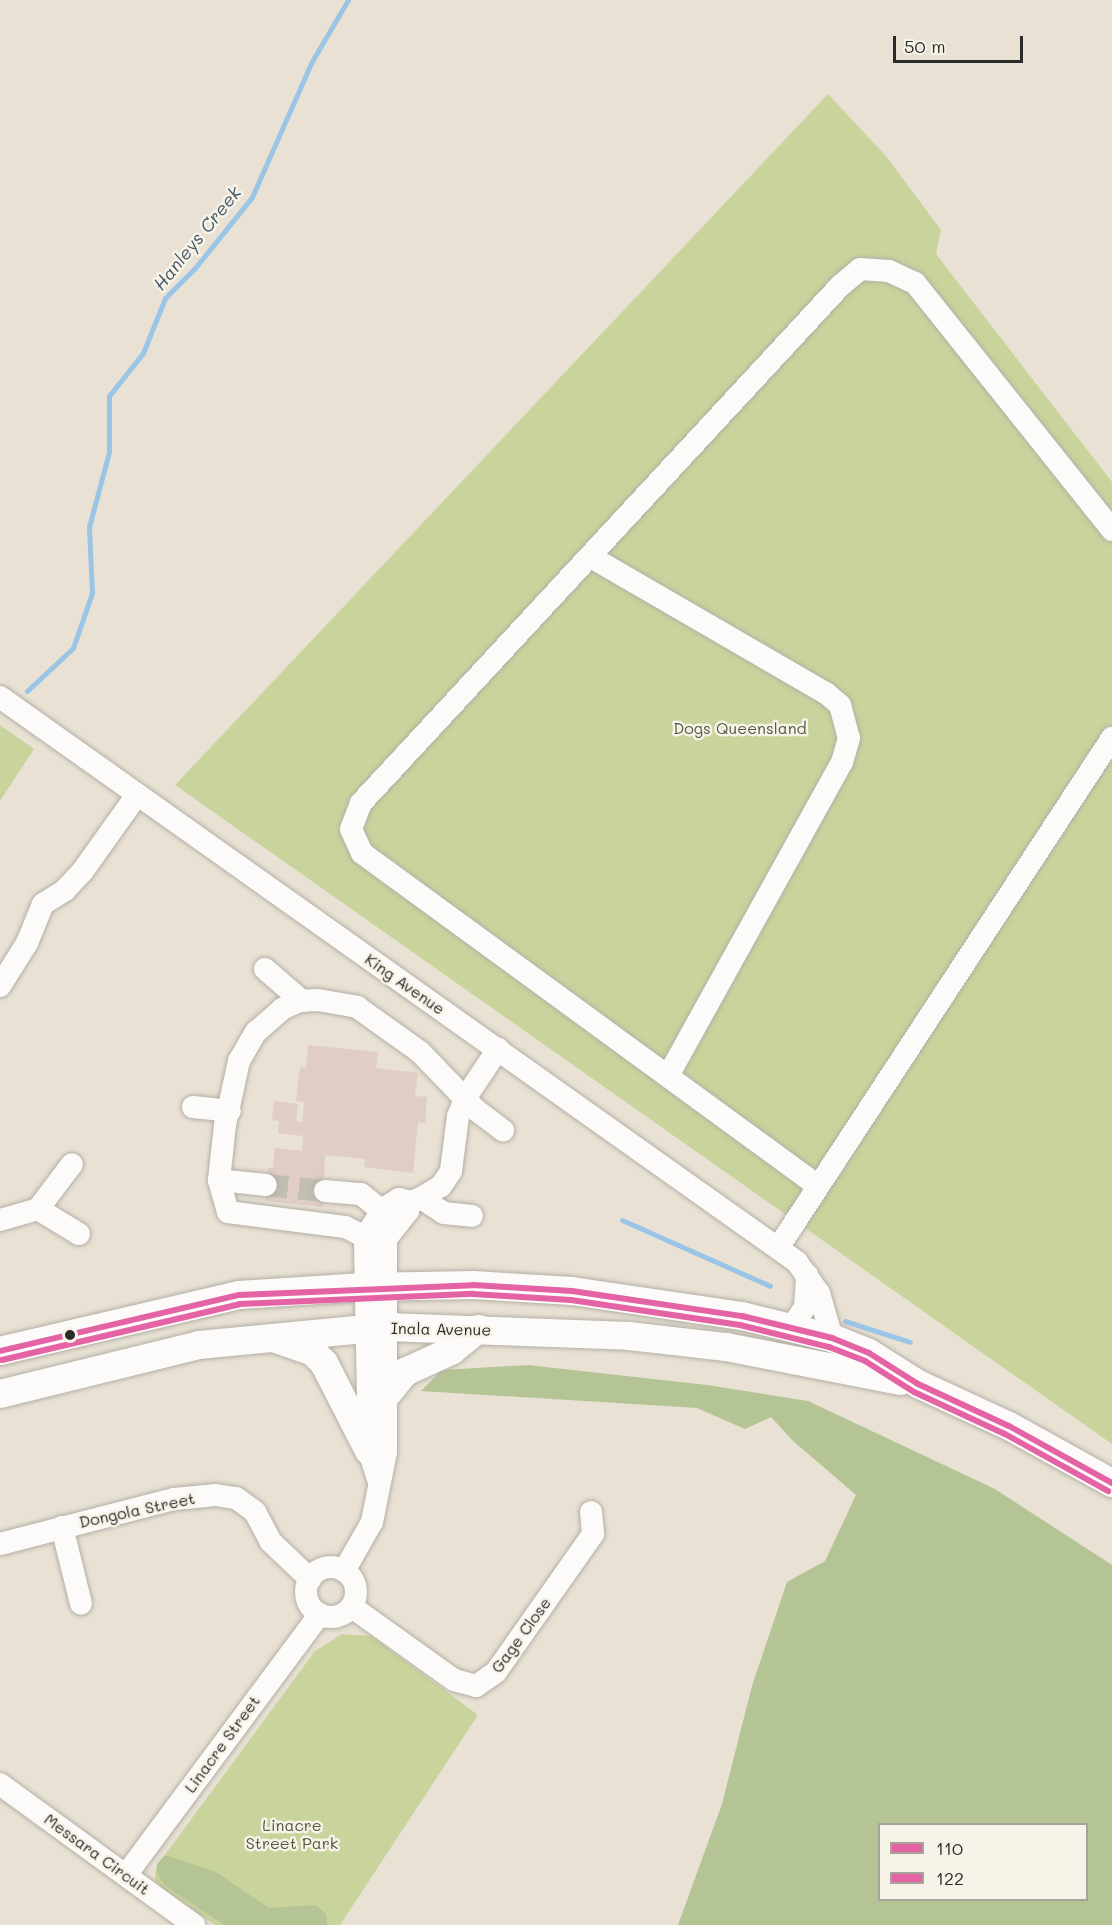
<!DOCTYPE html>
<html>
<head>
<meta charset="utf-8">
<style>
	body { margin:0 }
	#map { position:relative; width:1112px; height:1925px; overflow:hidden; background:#e9e2d4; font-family:Mali,sans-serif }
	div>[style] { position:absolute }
	.green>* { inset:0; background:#c9d49c }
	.forest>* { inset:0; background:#b5c495 }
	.stream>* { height:5px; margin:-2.5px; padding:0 2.5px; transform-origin:2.5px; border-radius:2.5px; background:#9bc5e6 }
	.building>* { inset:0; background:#dfcdc6 }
	.minor-tunnel>* { height:22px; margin-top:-11px; transform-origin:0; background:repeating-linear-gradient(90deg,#c3bdb2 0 22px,transparent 0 33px) }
	.roads { filter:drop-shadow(0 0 2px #b4afa6) drop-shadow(0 0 2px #b4afa6) }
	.minor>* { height:22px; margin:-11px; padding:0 11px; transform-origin:11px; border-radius:11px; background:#fcfbf9 }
	.minor>.ring { margin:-11px; padding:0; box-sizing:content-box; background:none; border:22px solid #fcfbf9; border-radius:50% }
	.major>* { height:28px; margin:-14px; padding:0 14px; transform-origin:14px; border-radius:14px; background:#fcfbf9 }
	.bus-1>* { height:6px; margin:-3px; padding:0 3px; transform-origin:3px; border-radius:3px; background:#e463a4 }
	.bus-2>* { height:6px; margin:-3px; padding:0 3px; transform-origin:3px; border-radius:3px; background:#e463a4 }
	.dots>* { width:16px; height:16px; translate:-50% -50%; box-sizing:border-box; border:3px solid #f7f3e8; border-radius:50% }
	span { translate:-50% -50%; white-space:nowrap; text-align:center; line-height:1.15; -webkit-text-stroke:5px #f7f3e8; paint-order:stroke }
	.park-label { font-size:16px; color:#525a3f }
	.street-label { font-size:16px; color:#2b2b2b }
	.water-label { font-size:18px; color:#435665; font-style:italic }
	.legend { position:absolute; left:878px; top:1823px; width:210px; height:78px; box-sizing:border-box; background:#f7f3e8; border:2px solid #a5a39c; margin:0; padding:8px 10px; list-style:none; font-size:18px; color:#2b2b2b }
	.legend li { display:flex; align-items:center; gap:12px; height:30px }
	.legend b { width:30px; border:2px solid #a5a39c }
	.scale { position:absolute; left:893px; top:36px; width:130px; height:27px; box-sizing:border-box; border:3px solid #2b2b2b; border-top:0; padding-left:8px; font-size:18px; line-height:21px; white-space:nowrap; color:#2b2b2b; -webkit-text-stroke:4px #f7f3e8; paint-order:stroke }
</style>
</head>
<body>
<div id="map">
	<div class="green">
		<div style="clip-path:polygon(828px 94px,886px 156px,941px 230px,936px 254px,1112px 482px,1112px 1444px,175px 785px)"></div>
		<div style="clip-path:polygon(0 725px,34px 749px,0 801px)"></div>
		<div style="clip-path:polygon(342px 1634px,371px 1636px,478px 1715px,340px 1925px,215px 1925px,160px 1886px,155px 1880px,156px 1867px,315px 1651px)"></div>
	</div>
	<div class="forest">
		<div style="clip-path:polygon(evenodd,528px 1365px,707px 1385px,808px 1401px,995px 1489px,1112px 1565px,1112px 1925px,678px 1925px,722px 1804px,752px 1686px,787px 1582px,825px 1561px,856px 1495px,792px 1440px,771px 1417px,745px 1429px,697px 1408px,421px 1391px,442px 1370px,528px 1365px,880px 1824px,1086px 1824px,1086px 1900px,880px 1900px,880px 1824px)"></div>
		<div style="clip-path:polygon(165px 1855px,216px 1872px,269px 1908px,316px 1905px,326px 1914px,327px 1925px,224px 1925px,166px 1886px,157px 1874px,157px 1864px)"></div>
	</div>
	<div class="stream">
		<div style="left:27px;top:691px;width:63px;rotate:-43.1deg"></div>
		<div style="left:73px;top:648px;width:58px;rotate:-70.9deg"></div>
		<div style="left:92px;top:593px;width:66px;rotate:-92.6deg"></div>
		<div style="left:89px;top:527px;width:78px;rotate:-75.1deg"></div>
		<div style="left:109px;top:452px;width:56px;rotate:-90deg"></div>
		<div style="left:109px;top:396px;width:55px;rotate:-51.7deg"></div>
		<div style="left:143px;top:353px;width:59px;rotate:-68.2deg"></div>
		<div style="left:165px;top:298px;width:42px;rotate:-45deg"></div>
		<div style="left:195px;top:268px;width:91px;rotate:-51.2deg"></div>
		<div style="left:252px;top:197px;width:146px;rotate:-66.2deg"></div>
		<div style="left:311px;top:63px;width:73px;rotate:-59.6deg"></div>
		<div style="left:622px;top:1220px;width:162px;rotate:24deg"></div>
		<div style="left:845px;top:1321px;width:68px;rotate:17.9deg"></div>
	</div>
	<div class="building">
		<div style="clip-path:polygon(308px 1045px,378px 1052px,376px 1068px,418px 1073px,415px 1096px,427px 1097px,425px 1123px,418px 1122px,413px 1173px,364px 1167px,365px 1159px,325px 1155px,323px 1207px,265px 1201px,268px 1168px,273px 1168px,275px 1148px,302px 1151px,303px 1136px,278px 1133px,279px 1121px,272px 1120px,274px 1101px,298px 1104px,296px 1121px,302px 1122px,304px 1102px,296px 1101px,300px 1067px,306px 1068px)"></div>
	</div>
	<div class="minor-tunnel">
		<div style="left:266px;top:1185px;width:59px;rotate:5.8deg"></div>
	</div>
	<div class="roads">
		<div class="minor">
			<div style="left:591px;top:557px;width:272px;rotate:30.1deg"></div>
			<div style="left:826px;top:693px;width:18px;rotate:41deg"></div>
			<div style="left:840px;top:705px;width:34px;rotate:75deg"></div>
			<div style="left:849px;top:738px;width:25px;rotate:106deg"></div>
			<div style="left:842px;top:762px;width:359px;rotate:119deg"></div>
			<div style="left:0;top:697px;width:977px;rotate:35.33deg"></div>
			<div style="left:797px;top:1262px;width:38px;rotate:55deg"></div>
			<div style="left:819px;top:1293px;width:47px;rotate:73.9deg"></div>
			<div style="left:265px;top:969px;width:49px;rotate:40.9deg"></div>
			<div style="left:0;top:986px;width:51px;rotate:-57.9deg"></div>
			<div style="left:27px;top:943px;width:42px;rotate:-67.7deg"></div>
			<div style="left:43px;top:904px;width:26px;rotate:-32deg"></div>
			<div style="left:65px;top:890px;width:25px;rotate:-47deg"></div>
			<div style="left:82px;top:872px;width:95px;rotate:-54.5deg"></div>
			<div style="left:193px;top:1107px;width:37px;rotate:6deg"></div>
			<div style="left:219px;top:1180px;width:47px;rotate:6.1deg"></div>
			<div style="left:818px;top:1186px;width:565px;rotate:-143.86deg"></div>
			<div style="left:362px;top:853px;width:26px;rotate:-115deg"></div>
			<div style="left:351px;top:829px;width:28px;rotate:-69deg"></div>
			<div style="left:361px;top:803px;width:705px;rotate:-47.18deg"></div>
			<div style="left:840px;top:286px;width:26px;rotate:-40deg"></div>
			<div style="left:860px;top:269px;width:29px;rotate:4deg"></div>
			<div style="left:889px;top:271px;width:29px;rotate:25deg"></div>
			<div style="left:915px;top:283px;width:316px;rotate:51.4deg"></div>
			<div style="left:325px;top:1191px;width:36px;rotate:5deg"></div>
			<div style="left:361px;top:1194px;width:41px;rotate:39.1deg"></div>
			<div style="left:421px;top:1198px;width:27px;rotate:33deg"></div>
			<div style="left:444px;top:1213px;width:28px;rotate:6deg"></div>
			<div style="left:38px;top:1209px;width:48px;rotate:31.4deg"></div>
			<div style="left:0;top:1220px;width:40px;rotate:-16deg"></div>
			<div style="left:38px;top:1209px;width:56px;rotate:-52.9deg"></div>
			<div style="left:365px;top:1237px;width:22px;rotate:-153deg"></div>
			<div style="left:345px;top:1227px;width:118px;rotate:-172.7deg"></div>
			<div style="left:228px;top:1212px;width:33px;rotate:-106deg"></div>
			<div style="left:219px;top:1180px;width:55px;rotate:-83.8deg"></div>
			<div style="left:225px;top:1125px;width:66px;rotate:-77.7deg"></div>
			<div style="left:239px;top:1061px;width:34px;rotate:-60deg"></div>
			<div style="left:256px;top:1032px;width:35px;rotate:-41deg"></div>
			<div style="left:282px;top:1009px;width:19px;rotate:-25deg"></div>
			<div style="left:299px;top:1001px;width:19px;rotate:-3deg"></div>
			<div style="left:318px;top:1000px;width:40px;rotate:10deg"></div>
			<div style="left:357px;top:1007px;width:77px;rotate:35.5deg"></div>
			<div style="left:420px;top:1052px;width:81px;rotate:46deg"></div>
			<div style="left:476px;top:1110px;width:34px;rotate:37deg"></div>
			<div style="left:778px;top:1248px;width:610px;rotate:-56.78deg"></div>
			<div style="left:792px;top:1327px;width:24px;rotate:-57deg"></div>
			<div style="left:805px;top:1307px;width:32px;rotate:-86deg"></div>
			<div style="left:378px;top:1479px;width:29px;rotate:-108deg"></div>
			<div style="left:369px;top:1451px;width:214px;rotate:-91.1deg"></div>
			<div style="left:365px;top:1237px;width:33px;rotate:-57deg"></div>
			<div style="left:383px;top:1209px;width:19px;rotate:-32deg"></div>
			<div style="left:399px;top:1199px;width:11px;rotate:15deg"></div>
			<div style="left:410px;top:1202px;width:12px;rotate:-20deg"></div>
			<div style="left:421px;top:1198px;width:23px;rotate:-31deg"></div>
			<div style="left:441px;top:1186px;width:18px;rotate:-56deg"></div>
			<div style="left:451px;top:1171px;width:55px;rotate:-82.7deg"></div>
			<div style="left:458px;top:1116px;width:21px;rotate:-67deg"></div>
			<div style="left:466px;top:1097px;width:58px;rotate:-56.3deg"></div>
			<div style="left:62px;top:1527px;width:79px;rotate:76.1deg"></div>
			<div style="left:0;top:1544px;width:180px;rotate:-14.5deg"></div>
			<div style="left:174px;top:1499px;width:42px;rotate:-5.4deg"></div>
			<div style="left:216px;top:1495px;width:20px;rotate:9deg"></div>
			<div style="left:236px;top:1498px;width:24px;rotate:36deg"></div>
			<div style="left:255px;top:1512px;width:34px;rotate:62deg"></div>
			<div style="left:271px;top:1542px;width:54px;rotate:43.5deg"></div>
			<div class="ring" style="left:306px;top:1567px;width:28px;height:28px"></div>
			<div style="left:344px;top:1571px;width:56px;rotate:-60.3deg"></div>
			<div style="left:372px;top:1522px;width:71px;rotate:-78.7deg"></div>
			<div style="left:386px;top:1452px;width:213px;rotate:-90deg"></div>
			<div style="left:386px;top:1239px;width:36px;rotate:-52deg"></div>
			<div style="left:408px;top:1211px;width:9px;rotate:-77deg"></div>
			<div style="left:352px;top:1607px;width:125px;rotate:35.6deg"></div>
			<div style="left:454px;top:1680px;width:23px;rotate:15deg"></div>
			<div style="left:476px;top:1686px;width:24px;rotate:-35deg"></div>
			<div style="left:496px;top:1672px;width:169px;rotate:-54.9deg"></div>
			<div style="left:593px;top:1534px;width:22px;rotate:-95deg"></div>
			<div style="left:0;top:1784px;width:240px;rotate:36deg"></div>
			<div style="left:126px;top:1875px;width:325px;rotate:-53.4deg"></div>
		</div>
		<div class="major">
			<div style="left:276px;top:1339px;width:39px;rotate:19deg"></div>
			<div style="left:313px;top:1352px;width:16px;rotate:45deg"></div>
			<div style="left:324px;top:1363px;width:99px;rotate:62.9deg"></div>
			<div style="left:0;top:1351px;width:245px;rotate:-13.2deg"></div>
			<div style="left:239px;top:1295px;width:125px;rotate:-3.7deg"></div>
			<div style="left:364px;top:1287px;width:109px;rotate:-1.1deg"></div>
			<div style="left:473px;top:1285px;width:99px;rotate:3.5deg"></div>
			<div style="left:572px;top:1291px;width:172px;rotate:8.4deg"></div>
			<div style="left:742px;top:1316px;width:93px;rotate:13.7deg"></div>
			<div style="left:832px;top:1338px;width:40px;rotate:22deg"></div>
			<div style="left:869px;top:1353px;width:58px;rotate:32.3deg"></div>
			<div style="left:918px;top:1384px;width:100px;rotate:24.8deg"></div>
			<div style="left:1009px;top:1426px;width:118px;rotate:29deg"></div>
			<div style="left:388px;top:1393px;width:27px;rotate:-51deg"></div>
			<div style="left:405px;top:1372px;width:51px;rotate:-24.5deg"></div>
			<div style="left:451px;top:1351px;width:35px;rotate:-39deg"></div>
			<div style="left:0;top:1394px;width:205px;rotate:-13.8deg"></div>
			<div style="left:199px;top:1345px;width:189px;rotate:-5.5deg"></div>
			<div style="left:387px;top:1327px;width:242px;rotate:2.1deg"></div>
			<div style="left:629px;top:1336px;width:98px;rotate:6.5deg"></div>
			<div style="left:726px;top:1347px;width:178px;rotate:11deg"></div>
		</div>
	</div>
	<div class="bus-1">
		<div style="left:0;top:1351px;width:245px;rotate:-13.2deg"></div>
		<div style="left:239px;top:1295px;width:234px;rotate:-2.4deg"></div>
		<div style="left:473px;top:1285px;width:99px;rotate:3.5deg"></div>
		<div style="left:572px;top:1291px;width:172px;rotate:8.4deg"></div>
		<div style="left:742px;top:1316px;width:93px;rotate:13.7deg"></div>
		<div style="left:832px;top:1338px;width:40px;rotate:22deg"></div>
		<div style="left:869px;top:1353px;width:58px;rotate:32.3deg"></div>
		<div style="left:918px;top:1384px;width:100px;rotate:24.8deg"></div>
		<div style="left:1009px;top:1426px;width:118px;rotate:29deg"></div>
	</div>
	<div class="bus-2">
		<div style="left:2px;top:1360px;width:244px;rotate:-13.2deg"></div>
		<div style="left:240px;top:1304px;width:233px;rotate:-2.5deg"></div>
		<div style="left:473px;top:1294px;width:98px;rotate:3.5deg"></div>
		<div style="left:571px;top:1300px;width:171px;rotate:8.4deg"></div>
		<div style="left:740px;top:1325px;width:92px;rotate:13.9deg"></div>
		<div style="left:829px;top:1347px;width:39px;rotate:21deg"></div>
		<div style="left:865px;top:1361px;width:58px;rotate:32.3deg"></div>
		<div style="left:914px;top:1392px;width:100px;rotate:24.8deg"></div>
		<div style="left:1005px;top:1434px;width:118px;rotate:29deg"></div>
	</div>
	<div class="dots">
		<div style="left:70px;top:1335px;background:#2b2b2b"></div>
	</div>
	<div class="park-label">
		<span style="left:740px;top:728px">Dogs Queensland</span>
		<span style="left:292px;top:1834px">Linacre<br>Street Park</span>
	</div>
	<div class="street-label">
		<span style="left:405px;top:984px;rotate:35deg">King Avenue</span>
		<span style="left:441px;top:1329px;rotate:1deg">Inala Avenue</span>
		<span style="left:137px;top:1510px;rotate:-12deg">Dongola Street</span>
		<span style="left:521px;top:1635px;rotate:-54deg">Gage Close</span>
		<span style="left:222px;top:1744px;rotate:-54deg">Linacre Street</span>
		<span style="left:97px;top:1854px;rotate:36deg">Messara Circuit</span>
	</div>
	<div class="water-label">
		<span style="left:197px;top:238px;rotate:-51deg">Hanleys Creek</span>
	</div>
	<ul class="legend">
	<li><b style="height:8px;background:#e463a4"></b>110</li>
	<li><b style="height:8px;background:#e463a4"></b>122</li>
	</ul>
	<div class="scale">50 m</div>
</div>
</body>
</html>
